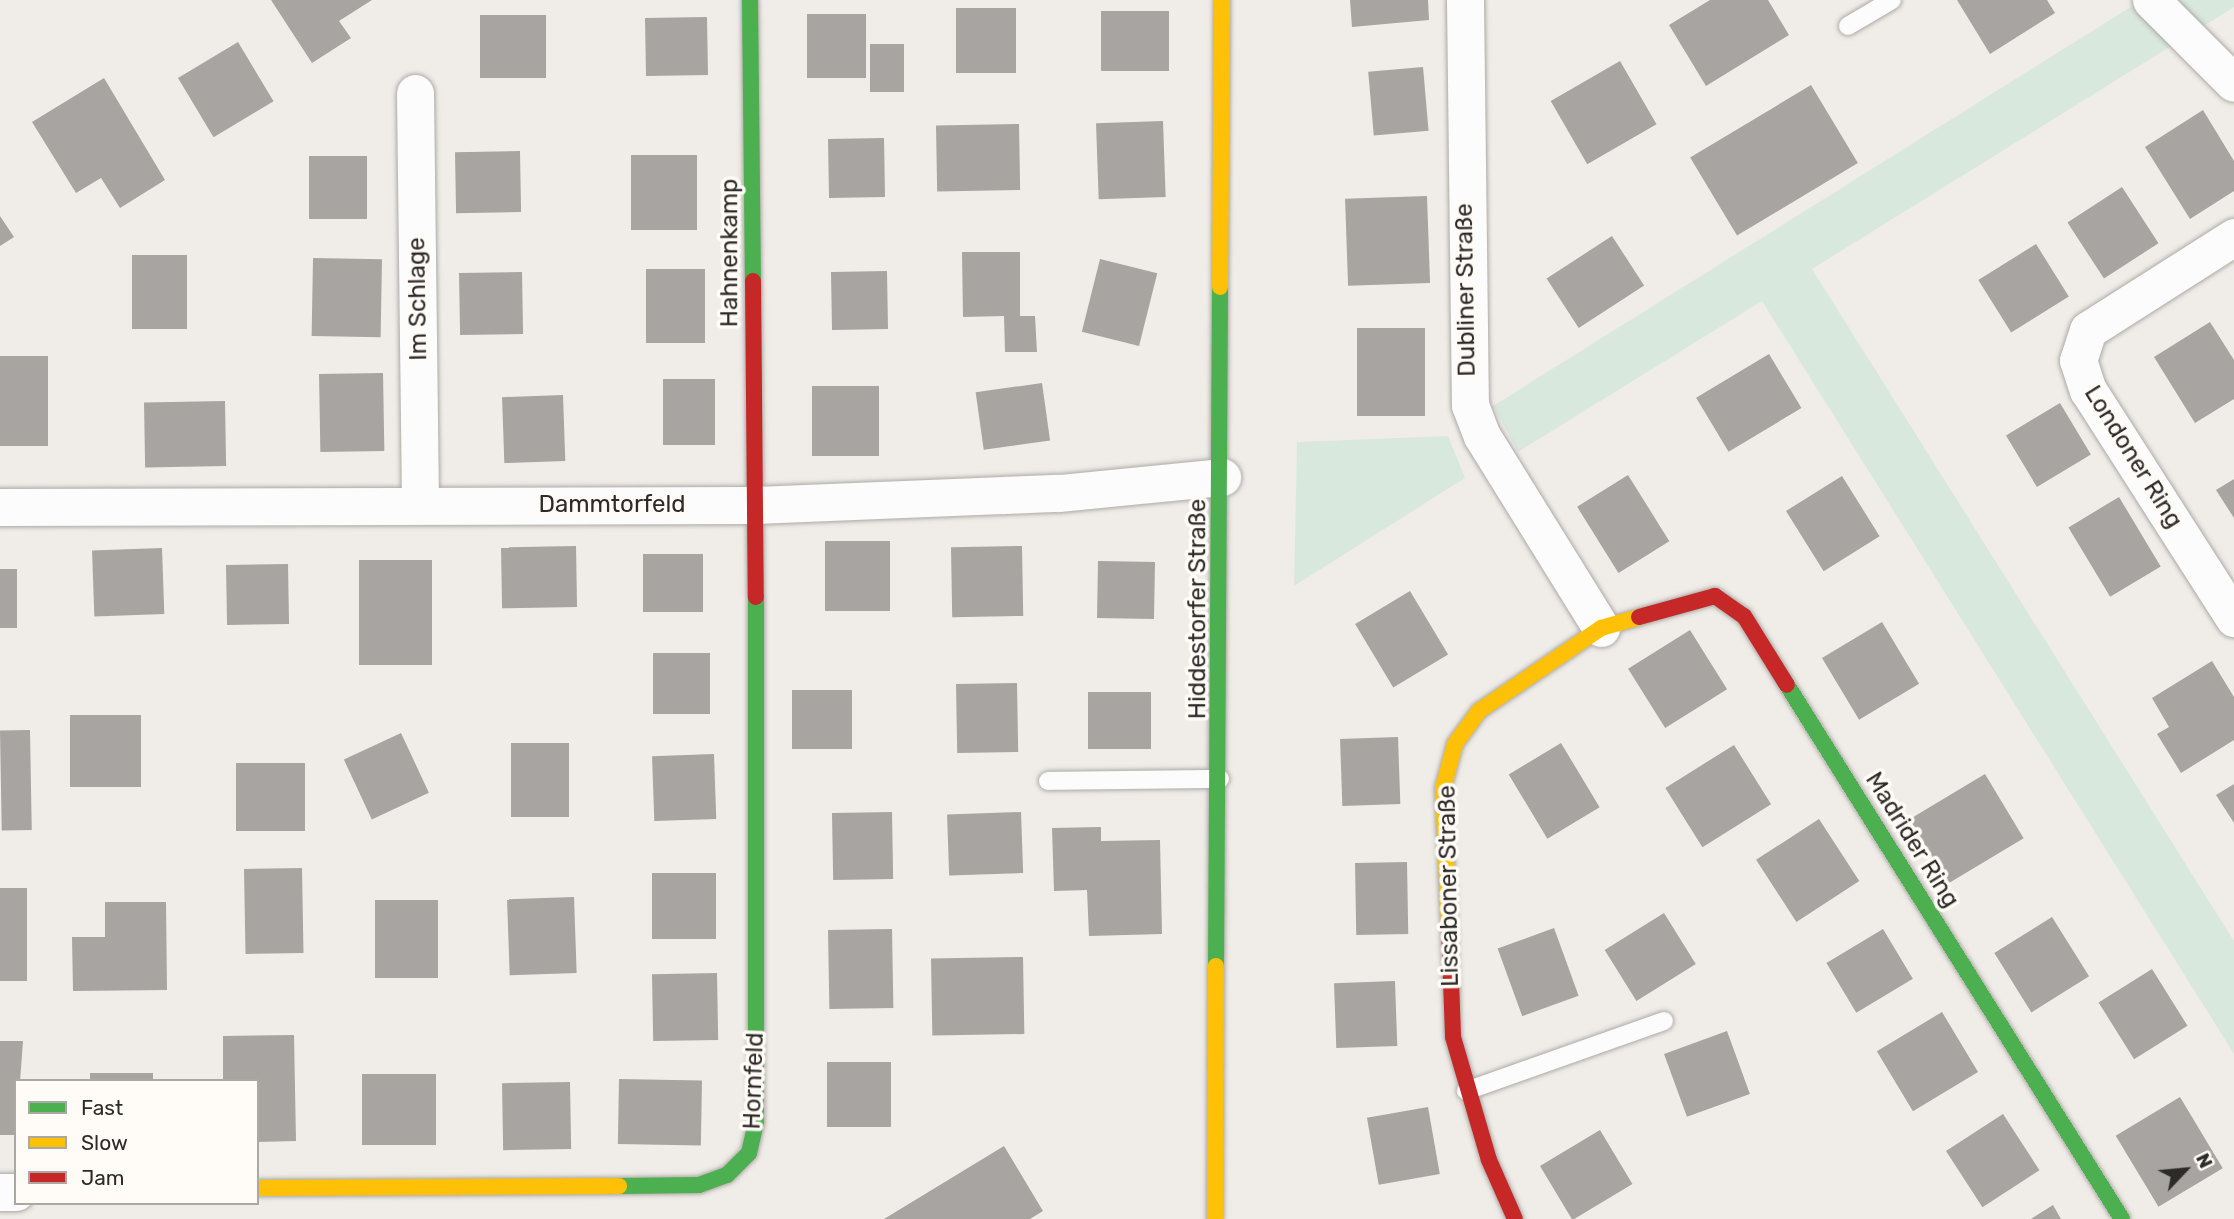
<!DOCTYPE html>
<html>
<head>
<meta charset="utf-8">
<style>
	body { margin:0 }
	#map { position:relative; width:2234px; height:1219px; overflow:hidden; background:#f0ede8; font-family:Rubik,sans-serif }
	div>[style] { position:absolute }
	.green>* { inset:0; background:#d9e8dd }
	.building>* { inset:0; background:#a7a4a1; transform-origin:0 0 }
	.roads { filter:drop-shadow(0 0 2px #adaaa7) drop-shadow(0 0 2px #adaaa7) }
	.lane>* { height:18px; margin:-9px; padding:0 9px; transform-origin:9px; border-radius:9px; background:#fdfcfc }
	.street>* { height:37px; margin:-18.5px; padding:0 18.5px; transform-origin:18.5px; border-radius:18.5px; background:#fdfcfc }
	.fast>* { height:16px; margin:-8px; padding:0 8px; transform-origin:8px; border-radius:8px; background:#4caf50 }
	.slow>* { height:16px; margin:-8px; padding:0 8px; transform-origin:8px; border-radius:8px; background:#ffc107 }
	.jam>* { height:16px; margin:-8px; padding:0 8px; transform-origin:8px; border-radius:8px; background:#c62828 }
	span { translate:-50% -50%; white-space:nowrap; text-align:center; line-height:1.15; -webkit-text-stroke:7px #fffbf6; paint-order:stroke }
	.street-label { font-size:24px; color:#2d2b28 }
	.legend { position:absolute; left:14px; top:1079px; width:245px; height:126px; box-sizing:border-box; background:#fffbf6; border:2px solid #aba8a4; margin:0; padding:9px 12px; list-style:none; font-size:21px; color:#2d2b28 }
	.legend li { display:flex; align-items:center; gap:14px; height:35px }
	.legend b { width:35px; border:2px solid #aba8a4 }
	.north { position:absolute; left:2150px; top:1135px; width:70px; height:70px; -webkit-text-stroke:5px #fffbf6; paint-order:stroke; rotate:64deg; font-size:19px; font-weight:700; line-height:28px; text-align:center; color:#2d2b28 }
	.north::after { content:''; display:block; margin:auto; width:24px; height:32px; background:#2d2b28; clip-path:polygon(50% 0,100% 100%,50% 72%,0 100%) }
</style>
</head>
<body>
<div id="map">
	<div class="green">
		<div style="clip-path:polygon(2142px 0,2234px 0,2234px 7px,1812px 269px,2234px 941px,2234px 1054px,1762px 301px,1518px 452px,1493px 406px)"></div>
		<div style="clip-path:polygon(1448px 436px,1465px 478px,1294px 586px,1297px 442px)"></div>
	</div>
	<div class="building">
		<div style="clip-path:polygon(271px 0,372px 0,339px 21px,351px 38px,312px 63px)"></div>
		<div style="clip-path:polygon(1350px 0,1428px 0,1429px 20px,1352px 27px)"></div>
		<div style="clip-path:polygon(1710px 0,1768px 0,1789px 35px,1706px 86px,1669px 25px)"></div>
		<div style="clip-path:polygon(1957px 0,2047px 0,2055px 13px,1990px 54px)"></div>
		<div style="left:956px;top:8px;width:60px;height:65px"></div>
		<div style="left:1101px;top:11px;width:68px;height:60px"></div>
		<div style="left:807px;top:14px;width:59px;height:64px"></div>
		<div style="left:546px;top:15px;width:63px;height:66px;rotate:90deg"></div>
		<div style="left:707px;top:17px;width:58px;height:62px;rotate:89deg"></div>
		<div style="left:238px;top:42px;width:69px;height:70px;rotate:59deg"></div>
		<div style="left:870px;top:44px;width:34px;height:48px"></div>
		<div style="left:1620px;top:61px;width:73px;height:80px;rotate:60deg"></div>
		<div style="left:1423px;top:67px;width:64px;height:55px;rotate:85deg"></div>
		<div style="clip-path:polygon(104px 78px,165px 180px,120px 208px,101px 178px,76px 193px,32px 122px)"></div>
		<div style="left:1811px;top:85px;width:91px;height:141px;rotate:59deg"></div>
		<div style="clip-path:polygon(2203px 110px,2234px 161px,2234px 191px,2190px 219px,2145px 147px)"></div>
		<div style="left:1163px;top:121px;width:76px;height:67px;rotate:88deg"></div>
		<div style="left:1019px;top:124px;width:66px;height:83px;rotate:89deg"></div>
		<div style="left:884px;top:138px;width:59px;height:56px;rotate:89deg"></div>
		<div style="left:520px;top:151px;width:61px;height:65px;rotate:89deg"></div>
		<div style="left:631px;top:155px;width:66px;height:75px"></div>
		<div style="left:309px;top:156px;width:58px;height:63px"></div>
		<div style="left:2122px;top:187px;width:67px;height:65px;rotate:57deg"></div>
		<div style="left:1427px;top:196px;width:87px;height:82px;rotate:88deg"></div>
		<div style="clip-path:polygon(0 216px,14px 237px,0 246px)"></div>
		<div style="left:1612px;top:236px;width:59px;height:78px;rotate:57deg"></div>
		<div style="left:2036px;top:244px;width:62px;height:68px;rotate:58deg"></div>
		<div style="clip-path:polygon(962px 252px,1020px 252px,1020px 316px,1035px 316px,1037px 352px,1005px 352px,1004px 316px,963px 317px)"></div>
		<div style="left:132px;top:255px;width:55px;height:74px"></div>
		<div style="left:313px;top:258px;width:69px;height:78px;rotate:1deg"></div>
		<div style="left:1100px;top:259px;width:59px;height:75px;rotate:14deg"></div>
		<div style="left:646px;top:269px;width:59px;height:74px"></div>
		<div style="left:887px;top:271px;width:58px;height:56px;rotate:89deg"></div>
		<div style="left:522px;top:272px;width:62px;height:63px;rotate:89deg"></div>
		<div style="clip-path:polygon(2210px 322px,2234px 360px,2234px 399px,2195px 423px,2154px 357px)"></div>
		<div style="left:1357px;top:328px;width:68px;height:88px"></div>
		<div style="left:1769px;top:354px;width:63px;height:85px;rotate:59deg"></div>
		<div style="left:0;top:356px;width:48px;height:90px"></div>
		<div style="left:383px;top:373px;width:78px;height:64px;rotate:89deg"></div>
		<div style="left:663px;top:379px;width:52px;height:66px"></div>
		<div style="left:1042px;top:383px;width:58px;height:67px;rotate:82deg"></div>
		<div style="left:812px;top:386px;width:67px;height:70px"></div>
		<div style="left:563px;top:395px;width:66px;height:61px;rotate:88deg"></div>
		<div style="left:225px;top:401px;width:65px;height:81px;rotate:89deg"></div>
		<div style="left:2060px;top:403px;width:60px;height:63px;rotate:59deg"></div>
		<div style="left:1628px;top:475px;width:78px;height:60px;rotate:58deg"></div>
		<div style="left:1842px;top:476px;width:71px;height:66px;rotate:58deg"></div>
		<div style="clip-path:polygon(2234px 479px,2234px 518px,2216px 490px)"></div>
		<div style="left:2119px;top:497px;width:81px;height:59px;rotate:59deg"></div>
		<div style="left:890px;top:541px;width:70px;height:65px;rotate:90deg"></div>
		<div style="left:576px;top:546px;width:61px;height:75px;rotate:89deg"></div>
		<div style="left:1022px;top:546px;width:70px;height:71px;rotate:89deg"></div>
		<div style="left:162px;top:548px;width:66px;height:70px;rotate:88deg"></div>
		<div style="left:643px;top:554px;width:60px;height:58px"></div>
		<div style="left:359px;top:560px;width:73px;height:105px"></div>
		<div style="left:1098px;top:561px;width:57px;height:57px;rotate:1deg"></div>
		<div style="left:288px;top:564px;width:60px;height:62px;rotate:89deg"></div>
		<div style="left:0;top:569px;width:17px;height:59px"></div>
		<div style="left:1410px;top:591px;width:74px;height:64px;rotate:59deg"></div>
		<div style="left:1882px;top:622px;width:72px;height:70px;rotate:59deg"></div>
		<div style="left:1690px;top:630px;width:70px;height:73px;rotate:58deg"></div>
		<div style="left:653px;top:653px;width:57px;height:61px"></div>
		<div style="clip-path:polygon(2212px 661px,2234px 697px,2234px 740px,2181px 773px,2157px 734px,2169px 727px,2152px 698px)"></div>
		<div style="left:1017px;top:683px;width:69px;height:61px;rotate:89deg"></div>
		<div style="left:792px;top:690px;width:60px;height:59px"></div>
		<div style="left:1151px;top:692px;width:57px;height:63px;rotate:90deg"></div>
		<div style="left:70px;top:715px;width:71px;height:72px"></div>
		<div style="left:30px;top:730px;width:100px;height:30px;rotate:89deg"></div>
		<div style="left:401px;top:733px;width:66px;height:63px;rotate:65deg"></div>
		<div style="left:1398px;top:737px;width:67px;height:58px;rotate:88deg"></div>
		<div style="left:511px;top:743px;width:58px;height:74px"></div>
		<div style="left:1561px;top:743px;width:75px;height:61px;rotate:59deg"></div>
		<div style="left:1734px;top:745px;width:70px;height:81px;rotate:58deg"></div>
		<div style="left:714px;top:754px;width:65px;height:62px;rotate:88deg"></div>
		<div style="left:305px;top:763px;width:68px;height:69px;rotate:90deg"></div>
		<div style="left:1985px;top:774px;width:75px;height:88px;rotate:59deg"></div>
		<div style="clip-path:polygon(2234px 784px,2234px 823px,2216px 795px)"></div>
		<div style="left:892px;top:812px;width:67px;height:60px;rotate:89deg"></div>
		<div style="left:1021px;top:812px;width:61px;height:74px;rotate:88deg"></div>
		<div style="left:1819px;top:819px;width:74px;height:75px;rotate:57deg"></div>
		<div style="clip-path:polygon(1101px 827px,1101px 841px,1160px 840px,1162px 934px,1089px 936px,1087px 890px,1054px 891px,1052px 828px)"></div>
		<div style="left:1407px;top:862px;width:72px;height:52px;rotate:89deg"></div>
		<div style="left:302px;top:868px;width:85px;height:58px;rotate:89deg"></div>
		<div style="left:652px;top:873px;width:64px;height:66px"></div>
		<div style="left:0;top:888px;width:27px;height:93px"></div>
		<div style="left:574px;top:897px;width:76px;height:67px;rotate:88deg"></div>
		<div style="left:375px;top:900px;width:63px;height:78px"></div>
		<div style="clip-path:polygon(105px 902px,166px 902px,167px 990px,73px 991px,72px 937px,105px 937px)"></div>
		<div style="left:1664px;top:913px;width:60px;height:70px;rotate:58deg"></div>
		<div style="left:2052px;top:917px;width:70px;height:68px;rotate:58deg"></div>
		<div style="left:1554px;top:928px;width:72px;height:60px;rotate:70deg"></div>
		<div style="left:892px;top:929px;width:79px;height:64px;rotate:89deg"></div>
		<div style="left:1883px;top:929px;width:58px;height:66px;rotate:59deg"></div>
		<div style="left:1023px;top:957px;width:77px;height:92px;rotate:89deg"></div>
		<div style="left:2152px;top:969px;width:67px;height:63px;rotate:58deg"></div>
		<div style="left:717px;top:973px;width:67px;height:65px;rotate:89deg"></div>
		<div style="left:1395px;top:981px;width:65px;height:61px;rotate:88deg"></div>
		<div style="left:1942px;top:1012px;width:70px;height:76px;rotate:59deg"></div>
		<div style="left:1727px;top:1031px;width:67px;height:67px;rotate:70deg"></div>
		<div style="clip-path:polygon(294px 1035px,296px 1141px,257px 1142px,257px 1081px,223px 1081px,223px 1036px)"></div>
		<div style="clip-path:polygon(0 1041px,23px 1041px,16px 1135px,0 1135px)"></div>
		<div style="left:891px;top:1062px;width:65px;height:64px;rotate:90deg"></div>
		<div style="left:153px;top:1073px;width:8px;height:63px;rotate:90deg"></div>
		<div style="left:436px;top:1074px;width:71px;height:74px;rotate:90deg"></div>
		<div style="left:619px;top:1079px;width:83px;height:65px;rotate:1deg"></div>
		<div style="left:570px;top:1082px;width:67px;height:68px;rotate:89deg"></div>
		<div style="left:2180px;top:1097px;width:83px;height:75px;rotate:59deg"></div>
		<div style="left:1428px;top:1107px;width:68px;height:62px;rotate:80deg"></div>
		<div style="left:2003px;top:1114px;width:67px;height:68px;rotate:57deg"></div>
		<div style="left:1600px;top:1130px;width:63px;height:70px;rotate:59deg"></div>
		<div style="clip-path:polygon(1004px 1146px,1043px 1211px,1030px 1219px,884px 1219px)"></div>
		<div style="clip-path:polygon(2053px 1205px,2061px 1219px,2031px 1219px)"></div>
	</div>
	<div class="roads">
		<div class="lane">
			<div style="left:1848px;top:26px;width:51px;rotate:-30.6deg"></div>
			<div style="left:1048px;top:781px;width:172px;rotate:-0.7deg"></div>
			<div style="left:1466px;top:1091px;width:210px;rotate:-19.5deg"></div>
		</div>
		<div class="street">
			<div style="left:1465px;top:0;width:405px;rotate:89.3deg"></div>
			<div style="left:1470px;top:405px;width:33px;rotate:69deg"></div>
			<div style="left:1482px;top:436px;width:226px;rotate:58.2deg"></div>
			<div style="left:2151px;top:0;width:117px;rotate:45deg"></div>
			<div style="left:415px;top:93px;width:411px;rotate:89.3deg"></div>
			<div style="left:2234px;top:237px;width:173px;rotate:147.5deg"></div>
			<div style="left:2088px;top:330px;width:32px;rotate:108deg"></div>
			<div style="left:2078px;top:360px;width:32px;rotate:72deg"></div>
			<div style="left:2088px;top:390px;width:271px;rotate:57.4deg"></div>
			<div style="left:0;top:507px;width:755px;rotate:-0.15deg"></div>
			<div style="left:755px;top:505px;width:304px;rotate:-2.3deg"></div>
			<div style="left:1059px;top:493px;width:164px;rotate:-5.6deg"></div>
			<div style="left:0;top:1192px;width:16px"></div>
		</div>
		<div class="fast">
			<div style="left:750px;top:0;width:281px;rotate:89.4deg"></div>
			<div style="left:1787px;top:685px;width:630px;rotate:57.9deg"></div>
			<div style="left:1216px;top:966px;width:679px;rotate:-89.66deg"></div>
			<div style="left:619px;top:1186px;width:80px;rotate:-0.7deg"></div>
			<div style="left:699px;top:1185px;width:30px;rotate:-20deg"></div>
			<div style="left:727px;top:1175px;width:31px;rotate:-45deg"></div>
			<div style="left:749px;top:1153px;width:32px;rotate:-77deg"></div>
			<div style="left:756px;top:1122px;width:525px;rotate:-90deg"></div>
		</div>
		<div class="slow">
			<div style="left:1220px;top:287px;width:287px;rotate:-89.6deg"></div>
			<div style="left:1449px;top:926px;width:138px;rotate:-92.5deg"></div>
			<div style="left:1443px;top:788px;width:46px;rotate:-74.7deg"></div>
			<div style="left:1455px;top:744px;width:41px;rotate:-54deg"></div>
			<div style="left:1479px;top:711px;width:148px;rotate:-34.2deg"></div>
			<div style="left:1601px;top:628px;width:40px;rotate:-16deg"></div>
			<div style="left:257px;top:1188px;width:362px;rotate:-0.3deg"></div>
			<div style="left:1215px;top:1219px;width:253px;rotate:-89.8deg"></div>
		</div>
		<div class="jam">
			<div style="left:753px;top:281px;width:316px;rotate:89.5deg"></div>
			<div style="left:1639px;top:617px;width:79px;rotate:-15.4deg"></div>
			<div style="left:1715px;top:596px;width:35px;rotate:35deg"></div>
			<div style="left:1744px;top:616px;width:81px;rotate:58.1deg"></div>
			<div style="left:1449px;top:926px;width:111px;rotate:87.9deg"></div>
			<div style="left:1453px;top:1037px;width:128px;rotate:73.7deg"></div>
			<div style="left:1489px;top:1160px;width:64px;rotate:66.2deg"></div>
		</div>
	</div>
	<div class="street-label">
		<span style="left:730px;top:253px;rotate:-90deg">Hahnenkamp</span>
		<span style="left:1466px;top:290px;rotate:-91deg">Dubliner Straße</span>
		<span style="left:418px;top:299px;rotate:-91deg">Im Schlage</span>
		<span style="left:2133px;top:457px;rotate:58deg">Londoner Ring</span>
		<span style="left:612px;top:505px">Dammtorfeld</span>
		<span style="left:1198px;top:609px;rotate:-90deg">Hiddestorfer Straße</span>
		<span style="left:1912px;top:840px;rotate:58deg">Madrider Ring</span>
		<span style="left:1449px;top:886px;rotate:-91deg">Lissaboner Straße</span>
		<span style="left:754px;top:1081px;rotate:-88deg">Hornfeld</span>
	</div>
	<ul class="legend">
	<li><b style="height:9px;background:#4caf50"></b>Fast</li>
	<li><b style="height:9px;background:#ffc107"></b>Slow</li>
	<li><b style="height:9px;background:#c62828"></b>Jam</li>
	</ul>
	<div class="north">N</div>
</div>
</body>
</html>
